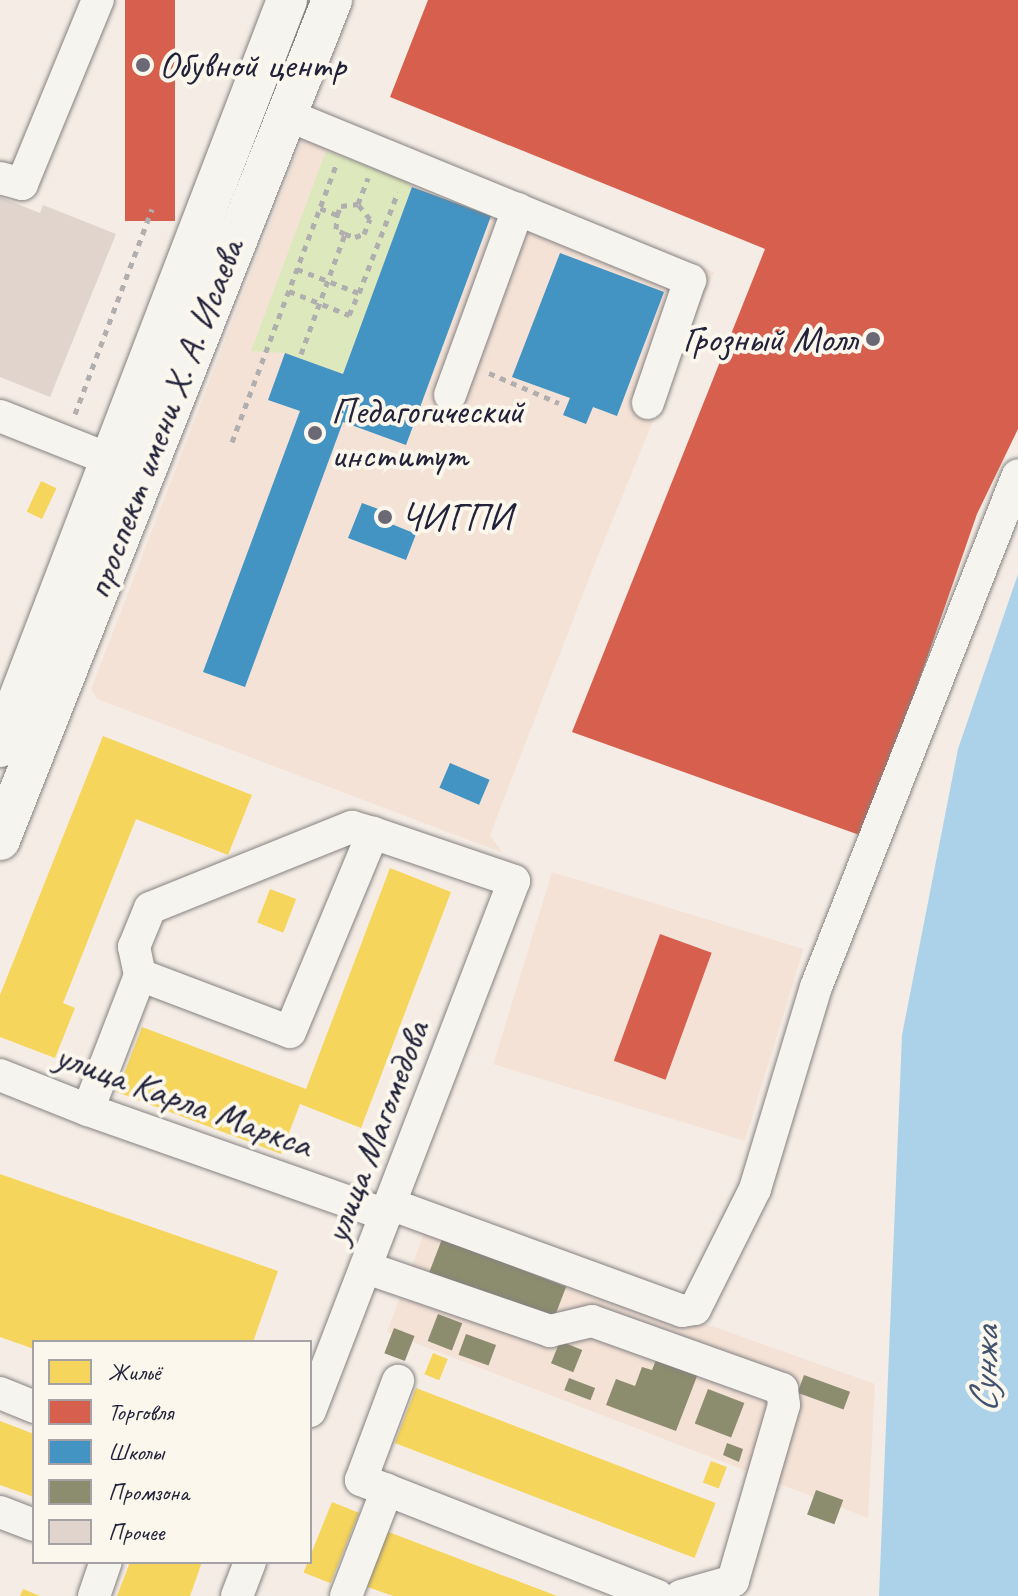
<!DOCTYPE html>
<html>
<head>
<meta charset="utf-8">
<style>
	body { margin:0 }
	#map { position:relative; width:1018px; height:1596px; overflow:hidden; background:#f5ede5; font-family:Caveat,sans-serif }
	div>[style] { position:absolute }
	.built>* { inset:0; background:#f4e2d6; transform-origin:0 0 }
	.green>* { inset:0; background:#dde8bc }
	.water>* { inset:0; background:#abd2e9 }
	.homes>* { inset:0; background:#f6d55c; transform-origin:0 0 }
	.shops>* { inset:0; background:#d6604d; transform-origin:0 0 }
	.schools>* { inset:0; background:#4393c3; transform-origin:0 0 }
	.industry>* { inset:0; background:#8c8c6e; transform-origin:0 0 }
	.building>* { inset:0; background:#e1d4cd }
	.path>* { height:5px; margin-top:-2.5px; transform-origin:0; background:repeating-linear-gradient(90deg,#b0aeae 0 6px,transparent 0 12px) }
	.roads { filter:drop-shadow(0 0 2px #858283) drop-shadow(0 0 2px #858283) }
	.minor>* { height:32px; margin:-16px; padding:0 16px; transform-origin:16px; border-radius:16px; background:#f6f4ef }
	.major>* { height:40px; margin:-20px; padding:0 20px; transform-origin:20px; border-radius:20px; background:#f6f4ef }
	.dots>* { width:22px; height:22px; translate:-50% -50%; box-sizing:border-box; border:4px solid #fbf7ec; border-radius:50% }
	span { translate:-50% -50%; white-space:nowrap; text-align:center; line-height:1.15; -webkit-text-stroke:8px #fbf7ec; paint-order:stroke }
	.poi-label { font-size:38px; color:#22223b }
	.left { translate:0 -50%; text-align:left }
	.right { translate:-100% -50%; text-align:right }
	.street-label { font-size:38px; color:#22223b }
	.water-label { font-size:40px; color:#425370; font-style:italic }
	.legend { position:absolute; left:32px; top:1340px; width:280px; height:224px; box-sizing:border-box; background:#fbf7ec; border:2px solid #a4a2a5; margin:0; padding:10px 14px; list-style:none; font-size:24px; color:#22223b }
	.legend li { display:flex; align-items:center; gap:16px; height:40px }
	.legend b { width:40px; border:2px solid #a4a2a5 }
</style>
</head>
<body>
<div id="map">
	<div class="built">
		<div style="clip-path:polygon(313px 112px,714px 272px,595px 563px,490px 835px,503px 853px,97px 699px,91px 689px)"></div>
		<div style="left:552px;top:872px;width:263px;height:201px;rotate:17deg"></div>
		<div style="clip-path:polygon(427px 1225px,875px 1384px,868px 1518px,387px 1332px)"></div>
	</div>
	<div class="green">
		<div style="clip-path:polygon(326px 151px,408px 181px,412px 187px,343px 374px,285px 353px,251px 351px)"></div>
	</div>
	<div class="water">
		<div style="clip-path:polygon(1018px 574px,1018px 1596px,879px 1596px,902px 1035px,958px 749px)"></div>
	</div>
	<div class="homes">
		<div style="left:41px;top:481px;width:17px;height:34px;rotate:25deg"></div>
		<div style="clip-path:polygon(103px 736px,252px 795px,228px 855px,136px 819px,63px 1003px,75px 1008px,55px 1058px,0 1037px,0 995px)"></div>
		<div style="clip-path:polygon(390px 868px,451px 892px,361px 1128px,300px 1104px,281px 1154px,117px 1092px,142px 1027px,306px 1089px)"></div>
		<div style="left:270px;top:889px;width:28px;height:36px;rotate:21deg"></div>
		<div style="clip-path:polygon(0 1174px,278px 1271px,253px 1342px,34px 1342px,34px 1349px,0 1337px)"></div>
		<div style="left:433px;top:1353px;width:16px;height:23px;rotate:22deg"></div>
		<div style="left:416px;top:1388px;width:321px;height:59px;rotate:21deg"></div>
		<div style="clip-path:polygon(0 1421px,34px 1434px,34px 1497px,0 1485px)"></div>
		<div style="left:711px;top:1461px;width:17px;height:23px;rotate:21deg"></div>
		<div style="left:332px;top:1502px;width:29px;height:76px;rotate:22deg"></div>
		<div style="clip-path:polygon(386px 1531px,557px 1596px,393px 1596px,365px 1586px)"></div>
		<div style="clip-path:polygon(130px 1562px,202px 1562px,190px 1596px,117px 1596px)"></div>
		<div style="clip-path:polygon(23px 1589px,40px 1596px,20px 1596px)"></div>
	</div>
	<div class="shops">
		<div style="left:125px;top:0;width:50px;height:221px"></div>
		<div style="clip-path:polygon(428px 0,1018px 0,1018px 429px,977px 514px,865px 837px,572px 732px,765px 249px,390px 97px)"></div>
		<div style="left:660px;top:934px;width:55px;height:135px;rotate:20deg"></div>
	</div>
	<div class="schools">
		<div style="clip-path:polygon(412px 187px,491px 216px,406px 445px,343px 422px,245px 687px,203px 672px,300px 411px,268px 400px,285px 353px,343px 374px)"></div>
		<div style="clip-path:polygon(560px 253px,664px 292px,617px 416px,593px 407px,586px 424px,563px 415px,570px 398px,512px 377px)"></div>
		<div style="clip-path:polygon(362px 503px,392px 514px,389px 523px,416px 534px,406px 560px,348px 538px)"></div>
		<div style="left:450px;top:763px;width:43px;height:27px;rotate:23deg"></div>
	</div>
	<div class="industry">
		<div style="left:442px;top:1239px;width:133px;height:39px;rotate:21deg"></div>
		<div style="left:438px;top:1314px;width:26px;height:29px;rotate:21deg"></div>
		<div style="left:394px;top:1328px;width:22px;height:27px;rotate:21deg"></div>
		<div style="left:466px;top:1334px;width:32px;height:22px;rotate:20deg"></div>
		<div style="left:560px;top:1341px;width:24px;height:24px;rotate:22deg"></div>
		<div style="clip-path:polygon(658px 1355px,699px 1371px,676px 1431px,606px 1405px,616px 1379px,635px 1386px,642px 1367px,652px 1370px)"></div>
		<div style="left:804px;top:1375px;width:49px;height:19px;rotate:20deg"></div>
		<div style="left:569px;top:1378px;width:28px;height:13px;rotate:21deg"></div>
		<div style="left:708px;top:1389px;width:39px;height:37px;rotate:21deg"></div>
		<div style="clip-path:polygon(727px 1443px,743px 1449px,739px 1462px,723px 1455px)"></div>
		<div style="left:816px;top:1490px;width:29px;height:26px;rotate:20deg"></div>
	</div>
	<div class="building">
		<div style="clip-path:polygon(0 197px,40px 213px,43px 205px,116px 234px,50px 397px,0 377px)"></div>
	</div>
	<div class="path">
		<div style="left:337px;top:215px;width:10px;rotate:-66deg"></div>
		<div style="left:341px;top:206px;width:17px;rotate:-7deg"></div>
		<div style="left:358px;top:204px;width:28px;rotate:-69deg"></div>
		<div style="left:345px;top:234px;width:10px;rotate:17deg"></div>
		<div style="left:355px;top:237px;width:9px;rotate:-18deg"></div>
		<div style="left:364px;top:234px;width:16px;rotate:-68deg"></div>
		<div style="left:370px;top:219px;width:19px;rotate:-129deg"></div>
		<div style="left:297px;top:269px;width:66px;rotate:21.2deg"></div>
		<div style="left:359px;top:293px;width:108px;rotate:-68.9deg"></div>
		<div style="left:289px;top:291px;width:65px;rotate:21.8deg"></div>
		<div style="left:349px;top:315px;width:24px;rotate:-66deg"></div>
		<div style="left:301px;top:354px;width:128px;rotate:-69.9deg"></div>
		<div style="left:345px;top:234px;width:10px;rotate:-151deg"></div>
		<div style="left:336px;top:229px;width:14px;rotate:-86deg"></div>
		<div style="left:337px;top:215px;width:18px;rotate:-158deg"></div>
		<div style="left:489px;top:373px;width:76px;rotate:23.2deg"></div>
		<div style="left:75px;top:414px;width:219px;rotate:-69.4deg"></div>
		<div style="left:232px;top:442px;width:296px;rotate:-69.4deg"></div>
	</div>
	<div class="roads">
		<div class="minor">
			<div style="left:285px;top:114px;width:438px;rotate:22.3deg"></div>
			<div style="left:690px;top:280px;width:130px;rotate:108.9deg"></div>
			<div style="left:0;top:178px;width:23px;rotate:15deg"></div>
			<div style="left:22px;top:184px;width:199px;rotate:-67.6deg"></div>
			<div style="left:450px;top:395px;width:198px;rotate:-69.9deg"></div>
			<div style="left:0;top:416px;width:119px;rotate:21.6deg"></div>
			<div style="left:140px;top:975px;width:29px;rotate:-102deg"></div>
			<div style="left:134px;top:947px;width:42px;rotate:-67.7deg"></div>
			<div style="left:150px;top:908px;width:218px;rotate:-21.9deg"></div>
			<div style="left:352px;top:827px;width:22px;rotate:16deg"></div>
			<div style="left:0;top:1075px;width:95px;rotate:21.7deg"></div>
			<div style="left:88px;top:1110px;width:316px;rotate:19.4deg"></div>
			<div style="left:88px;top:1110px;width:145px;rotate:-68.9deg"></div>
			<div style="left:140px;top:975px;width:160px;rotate:20.8deg"></div>
			<div style="left:290px;top:1032px;width:216px;rotate:-67.4deg"></div>
			<div style="left:373px;top:833px;width:149px;rotate:18.8deg"></div>
			<div style="left:514px;top:881px;width:568px;rotate:111.05deg"></div>
			<div style="left:390px;top:1204px;width:311px;rotate:20.1deg"></div>
			<div style="left:682px;top:1311px;width:13px;rotate:-9deg"></div>
			<div style="left:695px;top:1309px;width:134px;rotate:-63.4deg"></div>
			<div style="left:755px;top:1189px;width:211px;rotate:-73.2deg"></div>
			<div style="left:816px;top:987px;width:550px;rotate:-68.47deg"></div>
			<div style="left:367px;top:1268px;width:194px;rotate:19deg"></div>
			<div style="left:550px;top:1331px;width:43px;rotate:-13.4deg"></div>
			<div style="left:592px;top:1321px;width:202px;rotate:19.7deg"></div>
			<div style="left:782px;top:1389px;width:16px;rotate:83deg"></div>
			<div style="left:784px;top:1405px;width:183px;rotate:106.2deg"></div>
			<div style="left:733px;top:1581px;width:54px;rotate:163.9deg"></div>
			<div style="left:0;top:1393px;width:37px;rotate:22deg"></div>
			<div style="left:387px;top:1490px;width:28px;rotate:-159deg"></div>
			<div style="left:361px;top:1480px;width:106px;rotate:-69.5deg"></div>
			<div style="left:0;top:1512px;width:36px;rotate:21deg"></div>
			<div style="left:94px;top:1596px;width:36px;rotate:-71deg"></div>
			<div style="left:237px;top:1596px;width:36px;rotate:-69deg"></div>
			<div style="left:346px;top:1596px;width:114px;rotate:-68.9deg"></div>
			<div style="left:387px;top:1490px;width:291px;rotate:21.4deg"></div>
		</div>
		<div class="major">
			<div style="left:0;top:747px;width:800px;rotate:-68.98deg"></div>
			<div style="left:0;top:840px;width:903px;rotate:-68.43deg"></div>
		</div>
	</div>
	<div class="dots">
		<div style="left:143px;top:65px;background:#6c6976"></div>
		<div style="left:873px;top:339px;background:#6c6976"></div>
		<div style="left:315px;top:433px;background:#6c6976"></div>
		<div style="left:385px;top:517px;background:#6c6976"></div>
	</div>
	<div class="poi-label">
		<span class="left" style="left:159px;top:65px">Обувной центр</span>
		<span class="right" style="left:857px;top:339px">Грозный Молл</span>
		<span class="left" style="left:331px;top:433px">Педагогический<br>институт</span>
		<span class="left" style="left:401px;top:517px">ЧИГПИ</span>
	</div>
	<div class="street-label">
		<span style="left:164px;top:419px;rotate:-69deg">проспект имени Х. А. Исаева</span>
		<span style="left:184px;top:1100px;rotate:20deg">улица Карла Маркса</span>
		<span style="left:376px;top:1132px;rotate:-69deg">улица Магомедова</span>
	</div>
	<div class="water-label">
		<span style="left:984px;top:1370px;rotate:-88deg">Сунжа</span>
	</div>
	<ul class="legend">
	<li><b style="height:22px;background:#f6d55c"></b>Жильё</li>
	<li><b style="height:22px;background:#d6604d"></b>Торговля</li>
	<li><b style="height:22px;background:#4393c3"></b>Школы</li>
	<li><b style="height:22px;background:#8c8c6e"></b>Промзона</li>
	<li><b style="height:22px;background:#e1d4cd"></b>Прочее</li>
	</ul>
</div>
</body>
</html>
